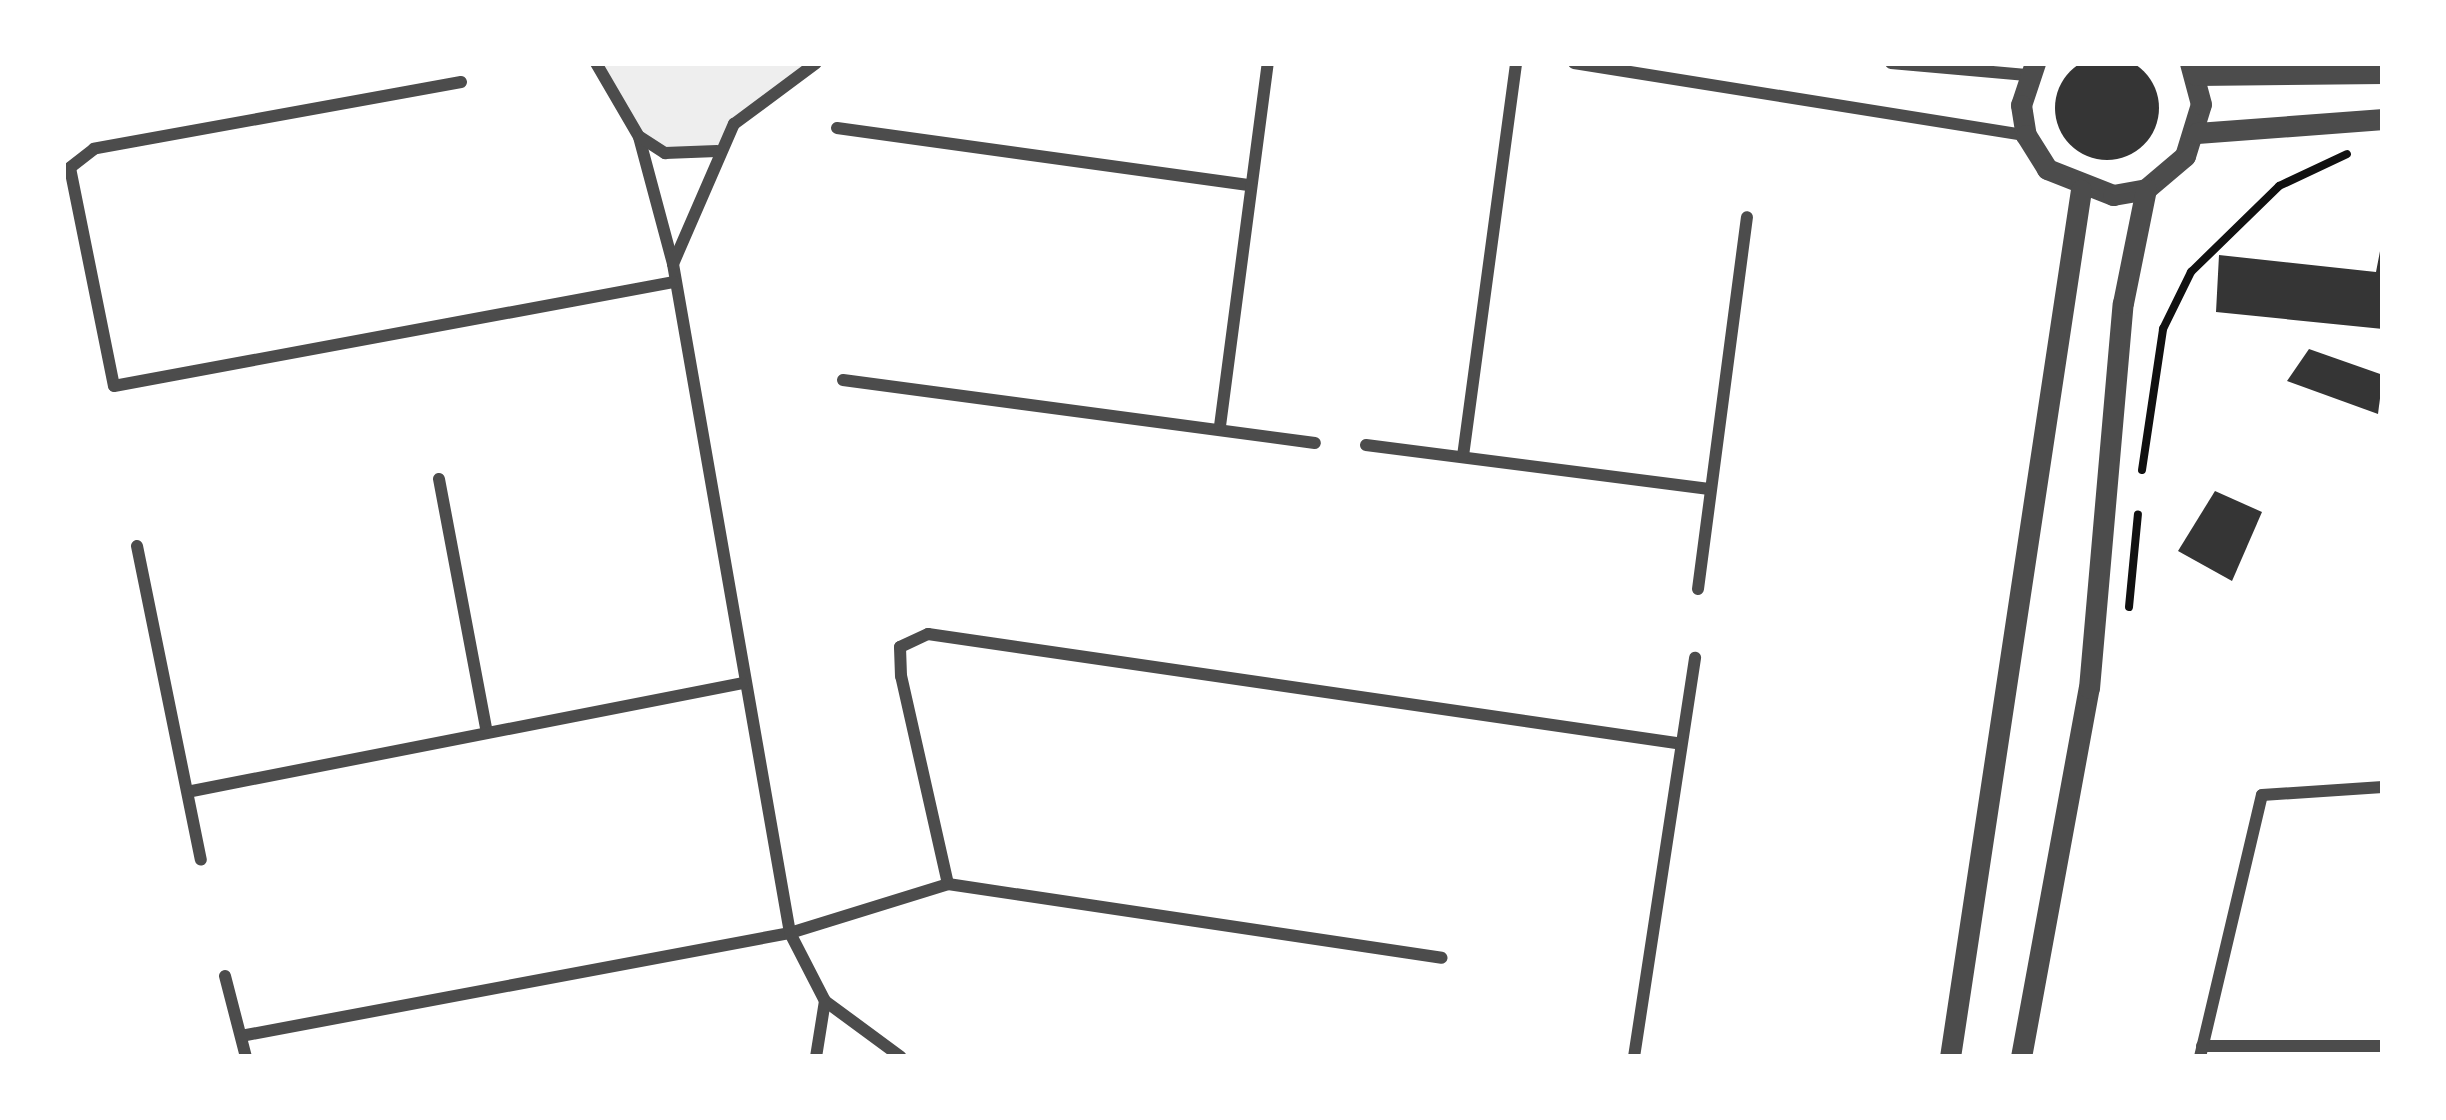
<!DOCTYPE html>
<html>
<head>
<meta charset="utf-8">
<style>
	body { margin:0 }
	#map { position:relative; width:2446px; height:1120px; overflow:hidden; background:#fff; font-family:"Varela Round",sans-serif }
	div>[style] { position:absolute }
	.green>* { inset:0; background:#eee }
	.building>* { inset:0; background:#353535 }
	.round { border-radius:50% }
	.path>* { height:8px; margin:-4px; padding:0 4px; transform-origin:4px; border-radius:4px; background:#111 }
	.minor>* { height:12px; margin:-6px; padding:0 6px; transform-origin:6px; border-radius:6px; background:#4c4c4c }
	.tertiary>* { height:21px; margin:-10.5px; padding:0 10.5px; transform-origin:10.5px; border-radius:10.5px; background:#4c4c4c }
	span { translate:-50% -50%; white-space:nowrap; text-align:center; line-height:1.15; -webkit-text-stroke:12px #fff; paint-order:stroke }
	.frame { position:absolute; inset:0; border:66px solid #fff; pointer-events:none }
</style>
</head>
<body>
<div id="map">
	<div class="green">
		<div style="clip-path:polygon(596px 63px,816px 63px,734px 124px,717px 151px,690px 157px,639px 137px)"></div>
	</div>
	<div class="building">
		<div class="round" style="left:2055px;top:56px;width:104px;height:104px"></div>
		<div style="clip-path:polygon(2381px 246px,2383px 329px,2216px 312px,2219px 255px,2376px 272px)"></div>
		<div style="clip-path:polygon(2309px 349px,2383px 375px,2378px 414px,2287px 381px)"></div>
		<div style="clip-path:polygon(2215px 491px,2262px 512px,2232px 581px,2178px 551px)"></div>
	</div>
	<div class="path">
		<div style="left:2142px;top:470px;width:143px;rotate:-81.5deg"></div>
		<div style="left:2163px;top:329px;width:64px;rotate:-63.8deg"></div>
		<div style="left:2191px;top:272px;width:123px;rotate:-44.3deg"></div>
		<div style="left:2279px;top:186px;width:75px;rotate:-25.2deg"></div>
		<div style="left:2129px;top:607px;width:93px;rotate:-84.5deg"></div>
	</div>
	<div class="minor">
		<div style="left:596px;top:63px;width:86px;rotate:59.8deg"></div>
		<div style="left:639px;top:137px;width:131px;rotate:75deg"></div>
		<div style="left:673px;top:264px;width:679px;rotate:80.08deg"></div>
		<div style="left:790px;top:933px;width:76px;rotate:62.8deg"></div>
		<div style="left:825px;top:1001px;width:94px;rotate:36.4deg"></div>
		<div style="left:1574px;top:63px;width:458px;rotate:9.1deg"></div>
		<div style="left:1891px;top:63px;width:136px;rotate:5.1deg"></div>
		<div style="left:461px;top:82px;width:373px;rotate:169.7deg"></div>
		<div style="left:94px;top:149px;width:31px;rotate:142deg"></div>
		<div style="left:70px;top:168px;width:222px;rotate:78.6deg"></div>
		<div style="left:114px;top:386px;width:570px;rotate:-10.52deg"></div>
		<div style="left:837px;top:128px;width:417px;rotate:7.9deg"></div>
		<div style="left:640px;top:137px;width:30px;rotate:33deg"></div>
		<div style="left:665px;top:153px;width:52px;rotate:-2.2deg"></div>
		<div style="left:673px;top:264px;width:153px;rotate:-66.5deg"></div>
		<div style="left:734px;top:124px;width:102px;rotate:-36.6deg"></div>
		<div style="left:843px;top:380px;width:476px;rotate:7.6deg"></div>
		<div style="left:1220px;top:426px;width:366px;rotate:-82.5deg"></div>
		<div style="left:1366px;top:445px;width:346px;rotate:7.3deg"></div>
		<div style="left:1463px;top:456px;width:397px;rotate:-82.3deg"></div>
		<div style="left:439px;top:479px;width:258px;rotate:79.3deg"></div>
		<div style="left:137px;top:546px;width:320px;rotate:78.5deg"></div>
		<div style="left:1698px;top:589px;width:375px;rotate:-82.5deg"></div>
		<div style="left:192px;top:791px;width:561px;rotate:-11.09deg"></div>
		<div style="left:948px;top:884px;width:213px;rotate:-102.7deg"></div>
		<div style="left:901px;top:676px;width:29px;rotate:-92deg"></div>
		<div style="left:900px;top:647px;width:31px;rotate:-25deg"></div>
		<div style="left:928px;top:634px;width:756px;rotate:8.29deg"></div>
		<div style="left:225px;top:976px;width:84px;rotate:75.5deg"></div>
		<div style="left:241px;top:1036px;width:559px;rotate:-10.63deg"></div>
		<div style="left:790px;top:933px;width:165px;rotate:-17.2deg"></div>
		<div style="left:948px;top:884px;width:499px;rotate:8.5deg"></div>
		<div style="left:2202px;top:1046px;width:181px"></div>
		<div style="left:816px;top:1057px;width:57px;rotate:-80.9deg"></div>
		<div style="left:1634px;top:1057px;width:404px;rotate:-81.3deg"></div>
		<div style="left:2200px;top:1057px;width:269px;rotate:-76.7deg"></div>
		<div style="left:2262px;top:795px;width:121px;rotate:-3.8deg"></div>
	</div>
	<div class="tertiary">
		<div style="left:2035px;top:63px;width:44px;rotate:108.4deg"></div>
		<div style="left:2021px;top:105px;width:30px;rotate:81deg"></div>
		<div style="left:2026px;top:135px;width:40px;rotate:58deg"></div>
		<div style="left:2047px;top:169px;width:71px;rotate:21.5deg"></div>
		<div style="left:2113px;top:195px;width:34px;rotate:-10deg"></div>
		<div style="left:2146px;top:189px;width:51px;rotate:-40.2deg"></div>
		<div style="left:2185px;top:156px;width:54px;rotate:-72.9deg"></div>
		<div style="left:2201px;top:104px;width:42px;rotate:-105deg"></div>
		<div style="left:2196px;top:75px;width:187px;rotate:-0.6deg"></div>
		<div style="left:2197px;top:133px;width:187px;rotate:-4.3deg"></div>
		<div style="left:1950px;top:1057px;width:877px;rotate:-81.41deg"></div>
		<div style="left:2021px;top:1057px;width:375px;rotate:-79.6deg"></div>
		<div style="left:2089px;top:688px;width:386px;rotate:-85deg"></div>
		<div style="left:2123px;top:303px;width:116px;rotate:-78.6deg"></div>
	</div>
	<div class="frame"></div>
</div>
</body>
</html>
